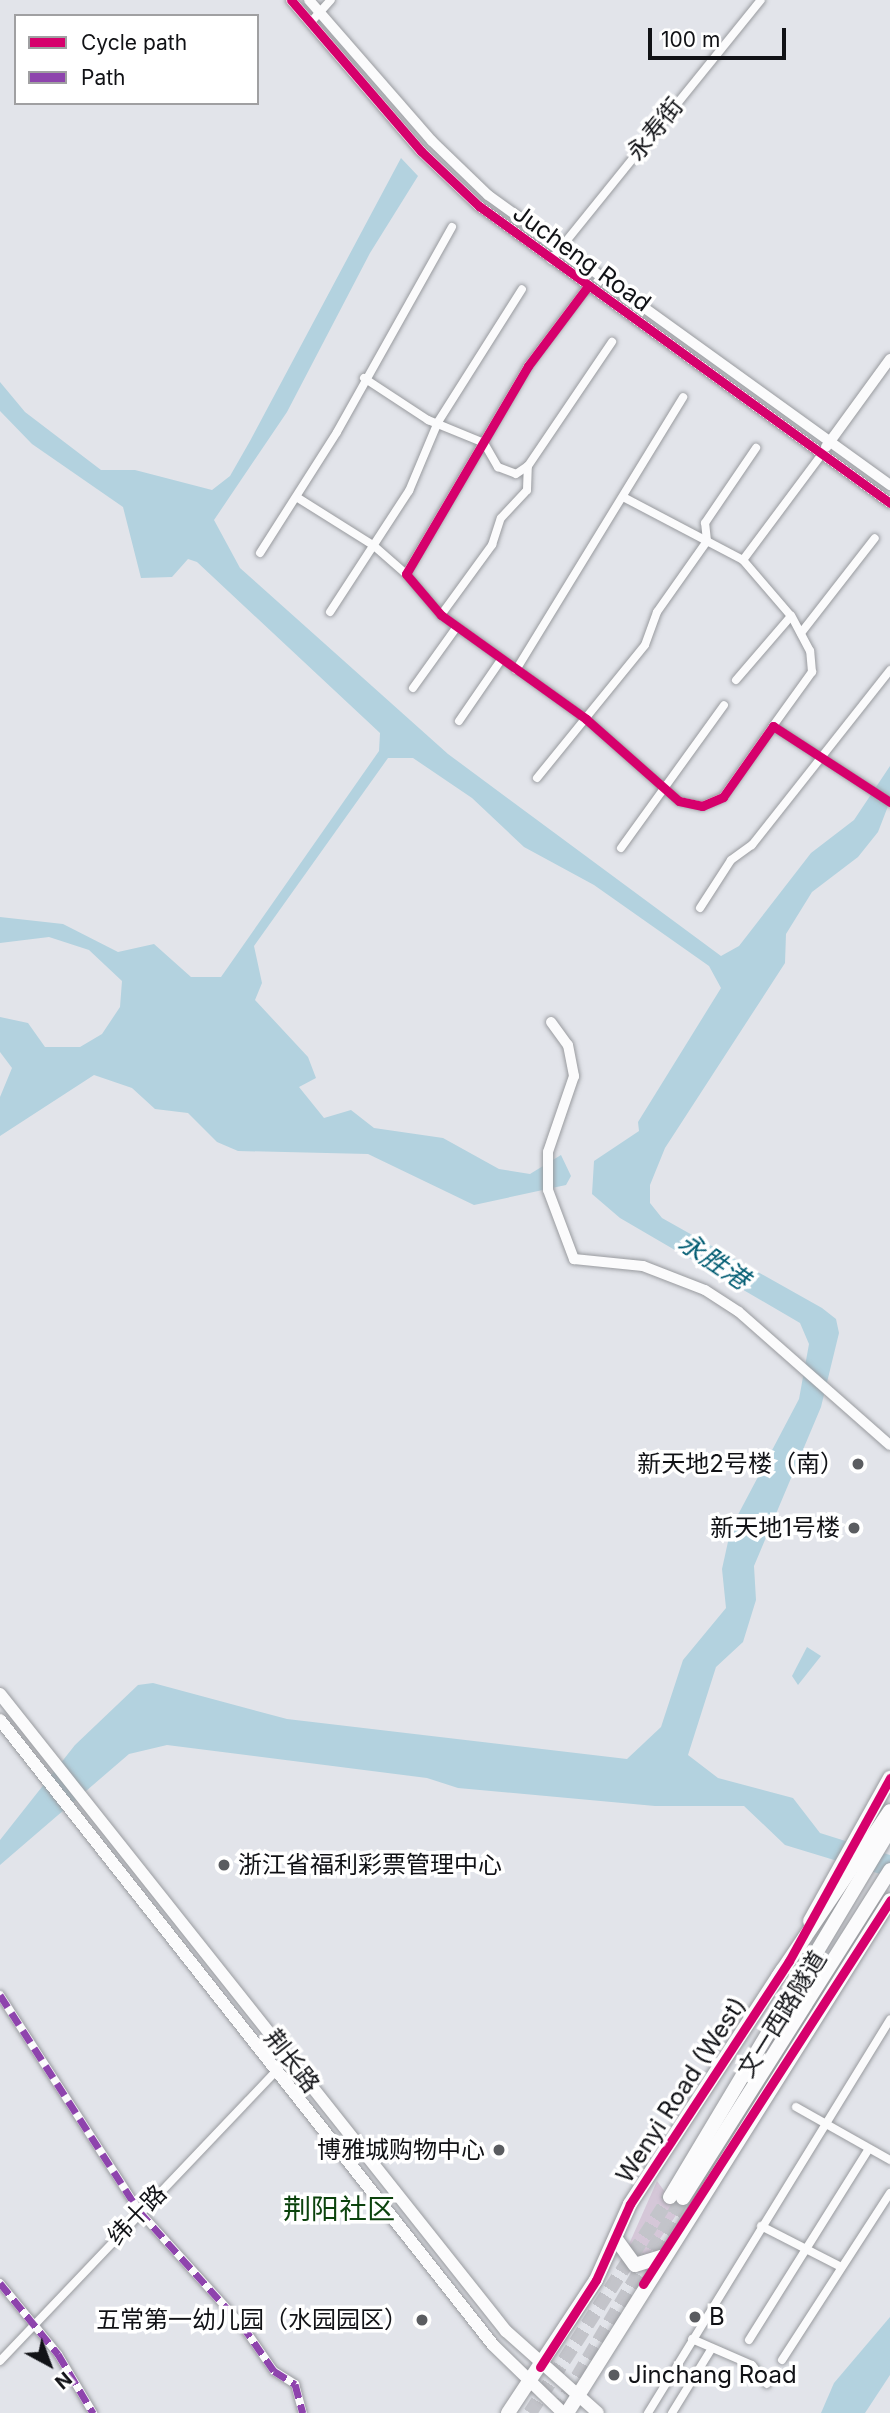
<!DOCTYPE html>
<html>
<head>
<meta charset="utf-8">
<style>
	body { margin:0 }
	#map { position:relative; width:890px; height:2413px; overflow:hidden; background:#e2e4ea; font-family:Inter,"Noto Sans SC",sans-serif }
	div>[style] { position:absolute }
	.green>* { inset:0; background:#d5c7d8 }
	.water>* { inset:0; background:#b3d2df }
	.trunk-tunnel>* { height:14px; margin-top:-7px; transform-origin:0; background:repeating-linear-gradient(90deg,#c3c4ca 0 14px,transparent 0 21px) }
	.roads { filter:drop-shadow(0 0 2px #999b9f) drop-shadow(0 0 2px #999b9f) }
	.minor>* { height:8px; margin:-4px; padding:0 4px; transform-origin:4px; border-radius:4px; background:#fbfbfc }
	.tertiary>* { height:10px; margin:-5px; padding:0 5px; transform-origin:5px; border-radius:5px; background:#fbfbfc }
	.secondary>* { height:12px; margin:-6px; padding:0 6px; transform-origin:6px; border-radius:6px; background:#fbfbfc }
	.primary>* { height:14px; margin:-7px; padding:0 7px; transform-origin:7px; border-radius:7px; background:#fbfbfc }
	.trunk>* { height:14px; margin:-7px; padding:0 7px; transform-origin:7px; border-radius:7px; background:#fbfbfc }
	.quiet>* { height:7px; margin-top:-3.5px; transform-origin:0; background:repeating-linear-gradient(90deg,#8e44ad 0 14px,transparent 0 21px) }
	.cycleway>* { height:9px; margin:-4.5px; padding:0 4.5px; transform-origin:4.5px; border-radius:4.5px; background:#d6006c }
	.dots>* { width:19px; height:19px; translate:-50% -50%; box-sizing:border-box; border:4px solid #fff; border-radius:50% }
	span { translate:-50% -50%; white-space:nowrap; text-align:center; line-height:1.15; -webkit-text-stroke:7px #fff; paint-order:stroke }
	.street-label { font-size:24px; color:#111216 }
	.poi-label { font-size:24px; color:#111216 }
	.right { translate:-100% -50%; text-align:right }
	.left { translate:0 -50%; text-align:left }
	.water-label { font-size:26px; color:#015c72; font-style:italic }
	.quarter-label { font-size:28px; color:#0c430d }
	.legend { position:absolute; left:14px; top:14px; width:245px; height:91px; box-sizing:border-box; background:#fff; border:2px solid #a0a0a2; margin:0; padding:9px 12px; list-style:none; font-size:21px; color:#111216 }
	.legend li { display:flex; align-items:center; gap:14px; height:35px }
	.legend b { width:35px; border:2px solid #a0a0a2 }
	.north { position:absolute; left:14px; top:2329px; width:70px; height:70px; -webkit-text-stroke:5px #fff; paint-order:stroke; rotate:139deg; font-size:19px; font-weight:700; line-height:28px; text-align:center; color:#111216 }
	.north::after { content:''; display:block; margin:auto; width:24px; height:32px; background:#111216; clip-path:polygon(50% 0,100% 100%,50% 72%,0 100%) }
	.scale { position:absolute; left:648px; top:28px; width:138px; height:32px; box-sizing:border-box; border:4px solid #111216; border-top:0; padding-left:9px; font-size:21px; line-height:24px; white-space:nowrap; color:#111216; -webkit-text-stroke:5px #fff; paint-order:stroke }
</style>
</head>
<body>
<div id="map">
	<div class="green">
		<div style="clip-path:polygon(657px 2181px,668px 2196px,685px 2202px,645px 2261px,626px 2251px)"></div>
	</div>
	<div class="water">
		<div style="clip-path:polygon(401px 158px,418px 176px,370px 253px,287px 412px,214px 520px,240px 568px,448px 754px,721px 956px,739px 946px,811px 853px,854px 820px,890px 766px,890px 801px,878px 832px,858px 857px,812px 892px,786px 934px,785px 963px,665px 1148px,650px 1185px,650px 1203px,662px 1218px,822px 1308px,836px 1319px,839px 1333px,821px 1407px,754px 1566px,756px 1600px,743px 1642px,716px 1667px,688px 1755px,718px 1778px,793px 1798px,820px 1833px,890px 1855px,890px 1877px,785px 1845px,744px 1806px,655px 1806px,458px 1788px,427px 1778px,167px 1745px,129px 1754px,0 1865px,0 1840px,75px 1745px,138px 1685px,153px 1683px,287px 1719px,627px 1759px,661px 1727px,683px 1660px,726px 1608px,722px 1569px,731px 1528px,799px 1399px,809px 1344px,800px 1323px,620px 1218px,592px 1194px,594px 1161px,639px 1131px,638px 1122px,721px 988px,709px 966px,594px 885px,524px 847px,472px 798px,413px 758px,388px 758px,254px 946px,262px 983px,255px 1000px,308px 1057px,316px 1078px,299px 1087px,324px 1118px,351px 1110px,374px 1128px,443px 1138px,499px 1169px,530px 1174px,561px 1155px,571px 1176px,566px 1185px,474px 1205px,368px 1154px,238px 1151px,217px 1142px,188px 1113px,155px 1109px,132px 1088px,94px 1075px,0 1136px,0 1097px,12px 1068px,0 1052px,0 1017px,28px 1023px,45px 1047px,80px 1047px,102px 1034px,120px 1007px,122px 981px,89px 950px,49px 937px,0 943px,0 917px,63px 924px,118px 952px,154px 944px,191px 977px,221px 977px,379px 751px,380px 733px,197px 562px,188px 559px,172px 577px,141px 578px,123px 507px,32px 444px,0 411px,0 382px,25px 412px,101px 470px,135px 470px,212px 490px,230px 476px,250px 441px)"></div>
		<div style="clip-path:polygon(807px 1647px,821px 1656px,798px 1685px,792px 1676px)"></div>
		<div style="clip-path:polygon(890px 2317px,890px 2375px,865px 2413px,821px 2413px,834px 2383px)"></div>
	</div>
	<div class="trunk-tunnel">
		<div style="left:530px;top:2413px;width:257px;rotate:-57.1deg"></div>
		<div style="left:556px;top:2413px;width:250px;rotate:-59.4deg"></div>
	</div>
	<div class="roads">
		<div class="minor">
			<div style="left:310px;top:23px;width:31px;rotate:-48deg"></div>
			<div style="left:551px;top:260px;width:334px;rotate:-51.1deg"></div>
			<div style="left:588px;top:286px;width:100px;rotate:126.9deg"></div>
			<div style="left:528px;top:366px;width:241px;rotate:120.4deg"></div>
			<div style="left:406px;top:574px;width:54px;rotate:49.5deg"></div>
			<div style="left:441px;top:615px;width:178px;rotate:35.6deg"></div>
			<div style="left:586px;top:719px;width:124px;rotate:41.4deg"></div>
			<div style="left:679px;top:801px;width:24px;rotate:12deg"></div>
			<div style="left:702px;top:806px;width:23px;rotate:-23deg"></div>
			<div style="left:723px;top:797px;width:87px;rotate:-54.8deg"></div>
			<div style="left:773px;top:726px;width:140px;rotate:33deg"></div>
			<div style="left:364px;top:378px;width:77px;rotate:33.3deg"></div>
			<div style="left:428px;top:420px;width:61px;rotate:22.3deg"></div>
			<div style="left:484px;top:443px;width:28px;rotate:60deg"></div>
			<div style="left:498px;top:467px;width:19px;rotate:21deg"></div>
			<div style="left:516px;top:474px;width:14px;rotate:-34deg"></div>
			<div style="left:298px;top:498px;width:89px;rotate:32.1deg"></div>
			<div style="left:373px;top:545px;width:44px;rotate:41.3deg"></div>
			<div style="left:625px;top:498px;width:133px;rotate:27.7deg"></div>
			<div style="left:260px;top:553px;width:143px;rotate:-57.5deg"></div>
			<div style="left:337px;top:432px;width:235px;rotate:-60.7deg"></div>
			<div style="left:330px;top:612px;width:145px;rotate:-56.9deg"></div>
			<div style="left:409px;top:491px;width:75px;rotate:-67.2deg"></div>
			<div style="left:438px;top:422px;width:157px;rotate:-57.7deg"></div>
			<div style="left:441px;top:615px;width:87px;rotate:-53.9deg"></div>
			<div style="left:492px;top:545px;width:28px;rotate:-72deg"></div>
			<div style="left:501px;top:518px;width:38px;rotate:-47deg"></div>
			<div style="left:527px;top:490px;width:24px;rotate:-88deg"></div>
			<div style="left:528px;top:466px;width:150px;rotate:-55.9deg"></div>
			<div style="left:801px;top:633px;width:120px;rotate:-52.1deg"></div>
			<div style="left:516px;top:670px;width:320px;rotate:-58.5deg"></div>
			<div style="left:736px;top:680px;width:84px;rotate:-49.3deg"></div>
			<div style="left:413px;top:688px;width:74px;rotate:-54.4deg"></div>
			<div style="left:459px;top:721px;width:74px;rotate:-55.5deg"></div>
			<div style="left:773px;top:726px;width:67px;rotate:-54.2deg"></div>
			<div style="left:812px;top:672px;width:21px;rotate:-95deg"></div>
			<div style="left:810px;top:651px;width:40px;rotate:-118deg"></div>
			<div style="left:791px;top:616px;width:74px;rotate:-130.6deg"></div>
			<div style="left:743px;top:560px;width:132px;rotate:-53.3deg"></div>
			<div style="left:537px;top:778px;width:171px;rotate:-50.9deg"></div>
			<div style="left:645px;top:645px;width:35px;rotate:-70deg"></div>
			<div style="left:657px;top:612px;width:87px;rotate:-54.8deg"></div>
			<div style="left:707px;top:541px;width:18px;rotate:-96deg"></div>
			<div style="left:705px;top:523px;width:91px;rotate:-55.8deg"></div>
			<div style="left:621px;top:848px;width:176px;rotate:-54.2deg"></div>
			<div style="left:700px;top:908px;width:57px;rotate:-57.1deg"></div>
			<div style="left:731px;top:860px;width:26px;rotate:-36deg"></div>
			<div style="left:752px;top:845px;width:223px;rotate:-51.7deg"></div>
			<div style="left:0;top:1995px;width:257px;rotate:57.2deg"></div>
			<div style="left:139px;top:2211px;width:154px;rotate:47.9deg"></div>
			<div style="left:242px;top:2325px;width:56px;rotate:55.2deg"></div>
			<div style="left:274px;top:2371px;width:25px;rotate:32deg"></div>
			<div style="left:295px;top:2384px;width:30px;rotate:75deg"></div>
			<div style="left:796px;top:2107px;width:108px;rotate:29.4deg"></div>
			<div style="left:761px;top:2226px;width:88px;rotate:27.1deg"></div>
			<div style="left:0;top:2283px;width:92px;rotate:50.8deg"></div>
			<div style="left:58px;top:2354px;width:69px;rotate:59.3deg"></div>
			<div style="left:692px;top:2339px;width:65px;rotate:23.4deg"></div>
			<div style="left:752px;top:2365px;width:24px;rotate:52deg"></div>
			<div style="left:749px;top:2340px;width:224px;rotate:-57.9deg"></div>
			<div style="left:782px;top:2360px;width:199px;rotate:-57.1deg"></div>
			<div style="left:0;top:2361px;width:400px;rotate:-46.4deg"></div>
			<div style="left:648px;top:2413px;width:462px;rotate:-58.4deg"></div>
			<div style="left:672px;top:2413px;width:76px;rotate:-58.4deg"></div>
		</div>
		<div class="tertiary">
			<div style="left:291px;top:0;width:199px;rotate:49.3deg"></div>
			<div style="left:421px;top:151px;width:80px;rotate:43.5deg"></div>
			<div style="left:479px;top:206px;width:507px;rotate:35.85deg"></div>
			<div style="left:309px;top:0;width:187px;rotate:48.9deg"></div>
			<div style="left:432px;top:141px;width:78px;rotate:44deg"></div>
			<div style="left:488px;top:195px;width:496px;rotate:35.8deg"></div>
			<div style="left:826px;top:447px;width:109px;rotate:-54deg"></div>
			<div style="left:551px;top:1022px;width:29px;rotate:54deg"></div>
			<div style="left:568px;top:1045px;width:32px;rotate:79deg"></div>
			<div style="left:574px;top:1076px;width:80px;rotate:108.9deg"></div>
			<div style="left:548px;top:1152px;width:38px;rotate:90deg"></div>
			<div style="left:548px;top:1190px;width:74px;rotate:69.4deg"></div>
			<div style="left:574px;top:1259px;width:69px;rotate:5.8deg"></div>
			<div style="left:643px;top:1266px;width:66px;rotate:21.2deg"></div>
			<div style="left:705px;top:1290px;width:40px;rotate:32.9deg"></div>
			<div style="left:739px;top:1312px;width:201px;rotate:41.4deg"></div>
		</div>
		<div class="secondary">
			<div style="left:0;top:1694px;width:814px;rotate:51.54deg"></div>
			<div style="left:506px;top:2331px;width:123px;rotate:41.7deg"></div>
			<div style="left:0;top:1720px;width:796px;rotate:51.73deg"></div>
			<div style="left:493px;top:2345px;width:98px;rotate:44.2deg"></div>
		</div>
		<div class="primary">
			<div style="left:810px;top:1921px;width:164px;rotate:-60.8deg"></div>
			<div style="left:616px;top:2239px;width:32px;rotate:54deg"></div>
			<div style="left:635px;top:2265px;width:28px;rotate:-17deg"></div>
			<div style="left:508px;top:2413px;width:159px;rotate:-56.5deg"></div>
			<div style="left:596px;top:2280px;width:83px;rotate:-65.9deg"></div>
			<div style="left:630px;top:2204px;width:280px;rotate:-56.9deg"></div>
			<div style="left:567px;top:2413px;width:606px;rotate:-57.8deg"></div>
		</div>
		<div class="trunk">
			<div style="left:778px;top:1977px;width:200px;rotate:-56deg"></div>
			<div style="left:670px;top:2197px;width:428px;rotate:-59.1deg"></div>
			<div style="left:683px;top:2198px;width:388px;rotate:-57.7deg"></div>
		</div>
	</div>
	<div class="quiet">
		<div style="left:0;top:1995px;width:257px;rotate:57.2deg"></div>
		<div style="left:139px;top:2211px;width:154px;rotate:47.9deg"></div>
		<div style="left:242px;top:2325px;width:56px;rotate:55.2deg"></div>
		<div style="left:274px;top:2371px;width:25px;rotate:32deg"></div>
		<div style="left:295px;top:2384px;width:30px;rotate:75deg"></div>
		<div style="left:0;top:2283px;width:92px;rotate:50.8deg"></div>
		<div style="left:58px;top:2354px;width:69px;rotate:59.3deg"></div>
	</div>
	<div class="cycleway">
		<div style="left:291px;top:0;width:199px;rotate:49.3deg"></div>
		<div style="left:421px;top:151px;width:80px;rotate:43.5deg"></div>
		<div style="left:479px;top:206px;width:507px;rotate:35.85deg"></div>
		<div style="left:588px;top:286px;width:100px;rotate:126.9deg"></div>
		<div style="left:528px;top:366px;width:241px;rotate:120.4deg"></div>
		<div style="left:406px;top:574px;width:54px;rotate:49.5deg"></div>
		<div style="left:441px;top:615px;width:178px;rotate:35.6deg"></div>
		<div style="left:586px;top:719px;width:124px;rotate:41.4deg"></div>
		<div style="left:679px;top:801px;width:24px;rotate:12deg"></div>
		<div style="left:702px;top:806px;width:23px;rotate:-23deg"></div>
		<div style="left:723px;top:797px;width:87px;rotate:-54.8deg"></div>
		<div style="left:773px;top:726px;width:140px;rotate:33deg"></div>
		<div style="left:643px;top:2284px;width:457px;rotate:-57.2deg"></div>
		<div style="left:540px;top:2367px;width:103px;rotate:-57.2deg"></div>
		<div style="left:596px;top:2280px;width:83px;rotate:-65.9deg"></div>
		<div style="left:630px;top:2204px;width:290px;rotate:-56.8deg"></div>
		<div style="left:789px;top:1961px;width:209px;rotate:-61.1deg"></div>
	</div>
	<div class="dots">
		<div style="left:858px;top:1464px;background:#5a5c60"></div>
		<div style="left:854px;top:1528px;background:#5a5c60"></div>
		<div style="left:224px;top:1865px;background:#5a5c60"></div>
		<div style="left:499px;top:2150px;background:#5a5c60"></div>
		<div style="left:695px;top:2317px;background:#5a5c60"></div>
		<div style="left:422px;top:2320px;background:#5a5c60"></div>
		<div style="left:614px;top:2375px;background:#5a5c60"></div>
	</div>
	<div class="street-label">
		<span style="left:655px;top:129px;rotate:-51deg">永寿街</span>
		<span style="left:582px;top:258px;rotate:36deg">Jucheng Road</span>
		<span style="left:782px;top:2014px;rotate:-58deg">文一西路隧道</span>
		<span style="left:292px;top:2061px;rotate:52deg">荆长路</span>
		<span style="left:681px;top:2090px;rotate:-57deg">Wenyi Road (West)</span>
		<span style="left:137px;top:2215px;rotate:-46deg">纬十路</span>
	</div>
	<div class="poi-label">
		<span class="right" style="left:844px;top:1464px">新天地2号楼（南）</span>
		<span class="right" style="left:840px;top:1528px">新天地1号楼</span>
		<span class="left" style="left:238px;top:1865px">浙江省福利彩票管理中心</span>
		<span class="right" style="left:485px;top:2150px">博雅城购物中心</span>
		<span class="left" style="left:709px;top:2317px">B</span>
		<span class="right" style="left:408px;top:2320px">五常第一幼儿园（水园园区）</span>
		<span class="left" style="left:628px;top:2375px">Jinchang Road</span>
	</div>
	<div class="water-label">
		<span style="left:714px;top:1261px;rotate:34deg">永胜港</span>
	</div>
	<div class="quarter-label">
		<span style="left:339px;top:2209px">荆阳社区</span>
	</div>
	<ul class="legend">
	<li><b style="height:9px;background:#d6006c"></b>Cycle path</li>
	<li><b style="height:9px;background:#8e44ad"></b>Path</li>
	</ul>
	<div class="north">N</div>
	<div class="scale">100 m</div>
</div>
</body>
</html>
